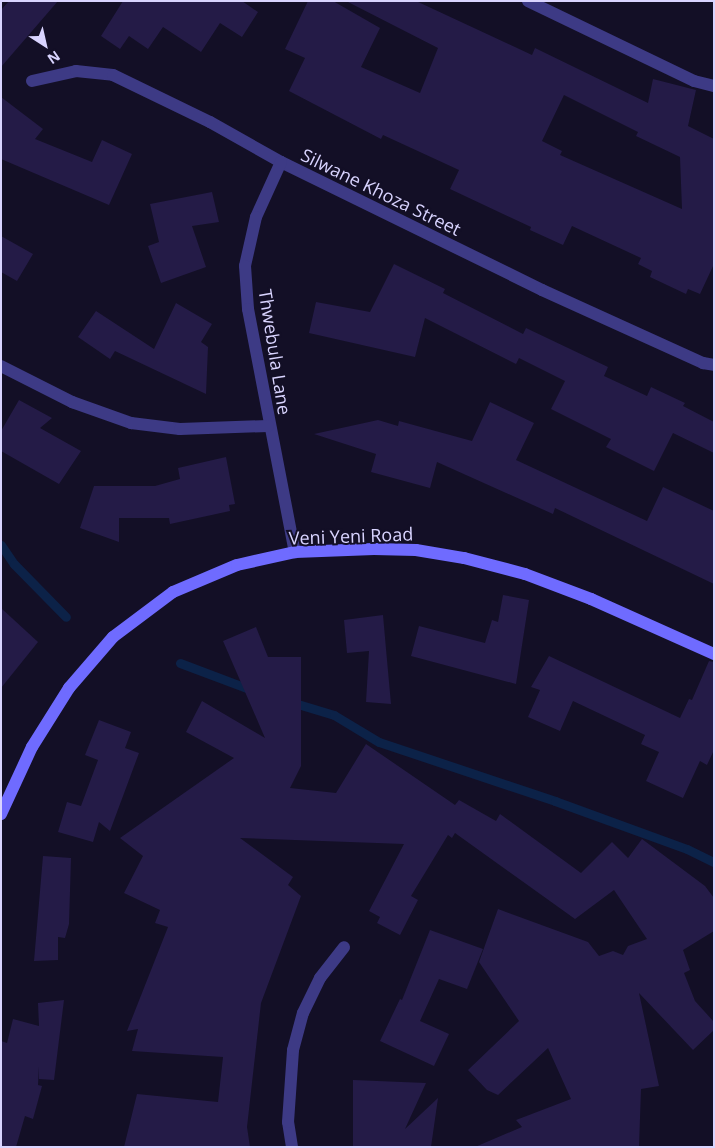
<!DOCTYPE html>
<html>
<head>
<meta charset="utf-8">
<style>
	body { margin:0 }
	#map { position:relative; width:715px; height:1148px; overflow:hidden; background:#130f26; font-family:"Open Sans",sans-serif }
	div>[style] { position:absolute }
	.stream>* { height:9px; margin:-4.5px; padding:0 4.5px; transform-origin:4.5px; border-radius:4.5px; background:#0c2248 }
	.building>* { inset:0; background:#241b47 }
	.street>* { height:12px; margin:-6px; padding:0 6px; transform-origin:6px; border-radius:6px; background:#3d3a85 }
	.secondary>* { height:12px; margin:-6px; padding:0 6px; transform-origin:6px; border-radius:6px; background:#6f6bff }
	span { translate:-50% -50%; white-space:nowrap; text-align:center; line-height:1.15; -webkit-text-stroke:4px #130f26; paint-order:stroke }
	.street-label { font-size:18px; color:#d9d4ff }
	.frame { position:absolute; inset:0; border:2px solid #d9d4ff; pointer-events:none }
	.north { position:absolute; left:20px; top:20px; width:50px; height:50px; -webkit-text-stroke:4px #130f26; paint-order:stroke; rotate:145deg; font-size:14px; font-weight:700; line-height:20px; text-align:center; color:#d9d4ff }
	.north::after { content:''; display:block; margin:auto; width:18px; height:22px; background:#d9d4ff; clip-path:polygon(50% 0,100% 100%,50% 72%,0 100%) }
</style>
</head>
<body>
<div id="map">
	<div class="stream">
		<div style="left:1px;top:545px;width:23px;rotate:56deg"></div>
		<div style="left:14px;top:564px;width:74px;rotate:45.5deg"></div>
		<div style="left:180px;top:663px;width:77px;rotate:20.6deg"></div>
		<div style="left:291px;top:702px;width:45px;rotate:16.8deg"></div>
		<div style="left:334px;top:715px;width:52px;rotate:31deg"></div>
		<div style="left:379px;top:742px;width:186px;rotate:18.5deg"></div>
		<div style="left:555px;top:801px;width:140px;rotate:20deg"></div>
		<div style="left:687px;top:849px;width:30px;rotate:26deg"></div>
	</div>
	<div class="building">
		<div style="clip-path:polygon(9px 1px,58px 1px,1px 67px,1px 10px)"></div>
		<div style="clip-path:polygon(123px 1px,242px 1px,258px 12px,242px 37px,220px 23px,201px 52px,163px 27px,148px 49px,129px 36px,120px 49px,101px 36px)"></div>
		<div style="clip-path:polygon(evenodd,308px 1px,333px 1px,380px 28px,361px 67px,420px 93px,438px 48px,346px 1px,416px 1px,532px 55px,535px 48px,648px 103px,653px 79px,696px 90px,688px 126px,714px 139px,714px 264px,700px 294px,688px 289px,686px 294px,650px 277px,652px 271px,638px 264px,641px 258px,572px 226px,563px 245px,530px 230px,531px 227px,450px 189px,459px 170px,383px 135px,381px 139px,289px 91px,305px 58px,285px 49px,308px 1px,564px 95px,638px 132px,636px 136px,680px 157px,682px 209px,560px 155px,562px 151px,542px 141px,564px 95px)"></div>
		<div style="clip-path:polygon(1px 97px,43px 129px,35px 139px,92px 162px,102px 140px,132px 154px,109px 205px,1px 159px)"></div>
		<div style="clip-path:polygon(212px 192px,219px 222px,192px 226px,206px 267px,161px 283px,148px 246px,159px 242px,150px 204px)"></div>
		<div style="clip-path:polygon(1px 236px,33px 254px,17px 281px,1px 272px)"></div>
		<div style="clip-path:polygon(394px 264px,445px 289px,443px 293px,523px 334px,526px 328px,608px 367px,604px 376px,647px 396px,651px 387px,685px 403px,683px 406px,714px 422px,714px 453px,673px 433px,654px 471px,606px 447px,611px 439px,551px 409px,565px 381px,519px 358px,516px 364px,425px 318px,415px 357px,309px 333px,316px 302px,370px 312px)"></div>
		<div style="clip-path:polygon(176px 303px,212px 324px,201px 342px,208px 347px,206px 394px,115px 351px,110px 359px,78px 337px,96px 311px,154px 349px)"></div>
		<div style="clip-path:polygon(19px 400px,52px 418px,40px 428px,81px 451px,59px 484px,1px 451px,1px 431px)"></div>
		<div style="clip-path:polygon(490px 402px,534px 423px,516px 460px,647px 521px,663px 487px,714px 511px,714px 584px,555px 508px,553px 514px,437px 462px,430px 488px,371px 472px,376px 454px,314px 434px,378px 420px,398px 426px,399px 421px,472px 441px)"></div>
		<div style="clip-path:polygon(226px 457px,235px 504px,229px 505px,230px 511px,170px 524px,169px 518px,119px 518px,119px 542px,80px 528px,94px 486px,155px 486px,180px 479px,178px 468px)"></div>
		<div style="clip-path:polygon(503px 595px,529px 600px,516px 684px,411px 656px,419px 626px,485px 643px,492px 620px,498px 622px)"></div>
		<div style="clip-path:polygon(1px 608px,38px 642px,1px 688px)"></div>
		<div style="clip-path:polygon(383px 615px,386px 649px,391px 704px,366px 702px,369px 651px,347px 653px,344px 620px)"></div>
		<div style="clip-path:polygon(256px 627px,268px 657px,301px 657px,301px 766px,290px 788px,336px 793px,366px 744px,455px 805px,459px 800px,496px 821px,500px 814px,581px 873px,612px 842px,628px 858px,642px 839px,705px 886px,714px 898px,714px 931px,683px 950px,690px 970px,684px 973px,695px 1001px,714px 1022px,714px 1030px,693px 1050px,639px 993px,659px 1086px,641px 1089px,639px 1147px,475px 1147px,522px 1127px,516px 1120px,571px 1099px,548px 1048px,498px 1095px,487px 1090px,468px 1070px,519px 1021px,479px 962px,498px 909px,588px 942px,599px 956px,613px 951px,623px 955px,628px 946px,647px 939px,614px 890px,575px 919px,455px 833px,452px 838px,448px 835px,411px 896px,418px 900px,400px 935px,377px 923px,380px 917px,369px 911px,404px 844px,240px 838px,293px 877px,288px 885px,301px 896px,261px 1003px,247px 1127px,250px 1147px,124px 1147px,137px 1094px,218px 1102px,223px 1057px,132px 1051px,138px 1029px,127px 1031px,168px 927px,155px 923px,160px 910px,124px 893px,143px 856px,120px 838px,234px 758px,186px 732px,202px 701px,265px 738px,223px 641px)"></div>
		<div style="clip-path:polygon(549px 656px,680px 718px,689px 699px,692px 700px,709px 661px,714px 662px,714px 750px,707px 765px,700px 761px,683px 798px,646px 781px,659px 752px,641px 744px,645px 735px,573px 701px,560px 731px,528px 717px,540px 690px,531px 687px)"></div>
		<div style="clip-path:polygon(99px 720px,131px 732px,125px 748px,139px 753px,110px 831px,99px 822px,93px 842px,58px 832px,67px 802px,81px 806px,98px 760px,85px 755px)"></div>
		<div style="clip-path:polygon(43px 856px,71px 858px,69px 924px,65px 938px,58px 937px,58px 960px,34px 961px)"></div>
		<div style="clip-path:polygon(430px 930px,483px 949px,467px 989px,439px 979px,420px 1021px,449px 1034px,434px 1066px,380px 1041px,400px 999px,402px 1000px)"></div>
		<div style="clip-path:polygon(64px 1000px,54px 1080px,39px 1079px,39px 1066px,38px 1085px,42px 1086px,33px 1119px,25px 1116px,16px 1147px,1px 1147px,1px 1041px,7px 1043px,13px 1019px,39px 1026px,38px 1003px)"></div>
		<div style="clip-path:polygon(353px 1080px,426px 1083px,405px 1129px,438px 1098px,431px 1147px,353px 1147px)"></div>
	</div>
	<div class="street">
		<div style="left:528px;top:1px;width:184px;rotate:25.7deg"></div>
		<div style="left:694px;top:81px;width:21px;rotate:14deg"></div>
		<div style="left:32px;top:81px;width:45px;rotate:-12.8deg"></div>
		<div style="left:76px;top:71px;width:37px;rotate:6deg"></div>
		<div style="left:113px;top:75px;width:108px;rotate:25.9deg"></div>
		<div style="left:210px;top:122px;width:81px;rotate:29.4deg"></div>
		<div style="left:281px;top:162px;width:291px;rotate:26.1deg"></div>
		<div style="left:542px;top:290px;width:177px;rotate:24.4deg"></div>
		<div style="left:703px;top:363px;width:11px;rotate:10deg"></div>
		<div style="left:281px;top:162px;width:60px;rotate:114.4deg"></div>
		<div style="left:256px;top:217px;width:50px;rotate:102.7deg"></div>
		<div style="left:245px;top:266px;width:43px;rotate:86deg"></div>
		<div style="left:248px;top:309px;width:248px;rotate:79.1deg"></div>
		<div style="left:1px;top:366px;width:80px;rotate:26.9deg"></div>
		<div style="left:72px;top:402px;width:63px;rotate:19.6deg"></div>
		<div style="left:131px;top:423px;width:49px;rotate:7deg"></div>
		<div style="left:180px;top:429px;width:88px;rotate:-2deg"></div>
		<div style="left:292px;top:1147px;width:25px;rotate:-99deg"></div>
		<div style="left:288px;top:1122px;width:72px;rotate:-86deg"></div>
		<div style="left:293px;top:1050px;width:38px;rotate:-75deg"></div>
		<div style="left:303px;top:1013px;width:39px;rotate:-64deg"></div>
		<div style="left:320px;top:978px;width:39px;rotate:-52deg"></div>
	</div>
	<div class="secondary">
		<div style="left:1px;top:814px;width:74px;rotate:-65.2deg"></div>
		<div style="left:32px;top:747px;width:70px;rotate:-57.9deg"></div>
		<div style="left:69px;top:688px;width:67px;rotate:-49.2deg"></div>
		<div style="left:113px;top:637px;width:75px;rotate:-36.9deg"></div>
		<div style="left:173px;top:592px;width:69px;rotate:-22.9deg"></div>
		<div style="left:237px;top:565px;width:59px;rotate:-12.6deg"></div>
		<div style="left:295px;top:552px;width:79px;rotate:-2.2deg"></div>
		<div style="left:374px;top:549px;width:42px;rotate:1.4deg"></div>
		<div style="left:416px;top:550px;width:49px;rotate:9.5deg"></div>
		<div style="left:464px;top:558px;width:63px;rotate:14.7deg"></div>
		<div style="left:525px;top:574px;width:71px;rotate:20.7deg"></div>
		<div style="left:591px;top:599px;width:135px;rotate:24.1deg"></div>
	</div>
	<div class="street-label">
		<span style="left:381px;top:192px;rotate:26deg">Silwane Khoza Street</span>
		<span style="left:275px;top:352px;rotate:81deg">Thwebula Lane</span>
		<span style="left:351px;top:536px;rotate:-2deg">Veni Yeni Road</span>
	</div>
	<div class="frame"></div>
	<div class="north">N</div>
</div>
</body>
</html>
